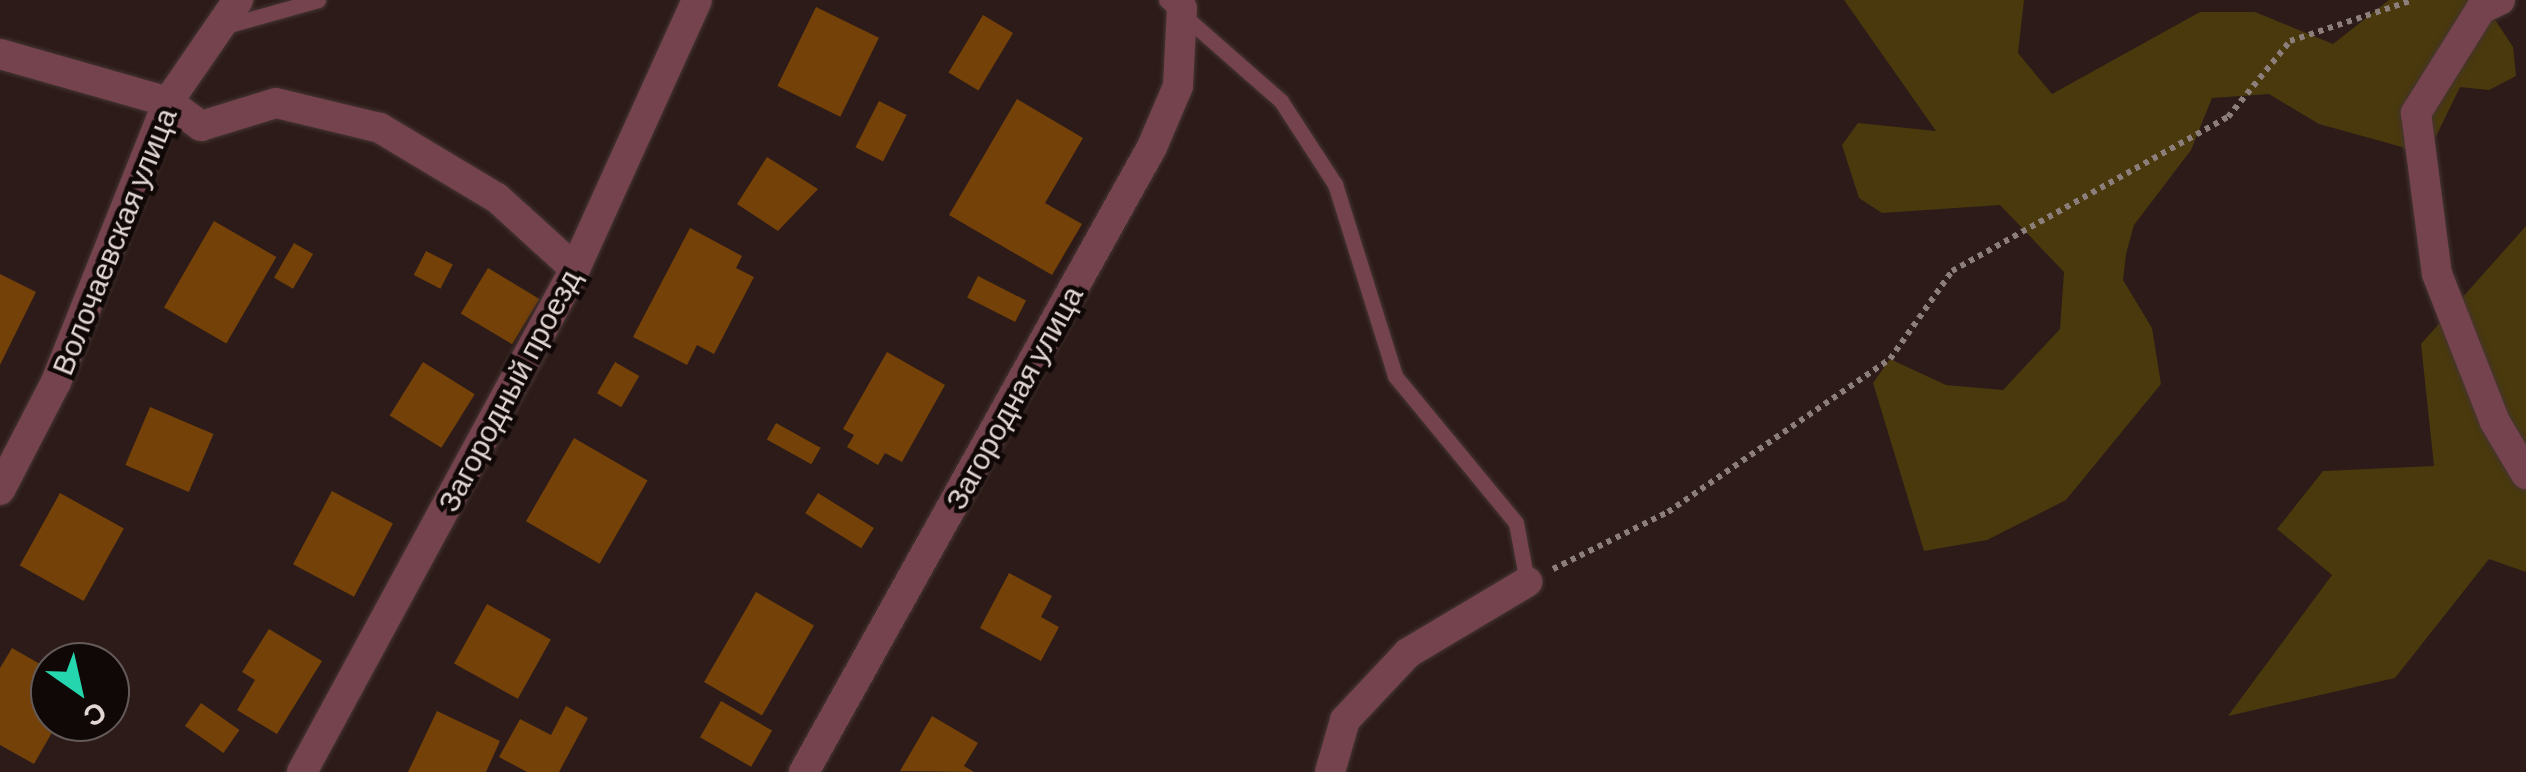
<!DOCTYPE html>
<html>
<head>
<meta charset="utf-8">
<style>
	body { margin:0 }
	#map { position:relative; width:2526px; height:772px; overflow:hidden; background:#2c1b18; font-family:Barlow,sans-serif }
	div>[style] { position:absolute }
	.green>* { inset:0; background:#49390d }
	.building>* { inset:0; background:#744108; transform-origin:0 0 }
	.path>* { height:6px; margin-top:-3px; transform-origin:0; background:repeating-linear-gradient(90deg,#8c7e7b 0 5px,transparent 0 10px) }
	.roads { filter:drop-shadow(0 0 2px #453532) drop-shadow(0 0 2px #453532) }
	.lane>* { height:15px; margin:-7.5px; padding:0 7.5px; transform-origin:7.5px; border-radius:7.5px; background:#74434e }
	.street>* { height:30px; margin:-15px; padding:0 15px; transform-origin:15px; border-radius:15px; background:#74434e }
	span { translate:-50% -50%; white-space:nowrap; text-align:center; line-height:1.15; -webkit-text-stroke:9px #0f0807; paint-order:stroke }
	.street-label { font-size:30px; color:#e2d6d3 }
	.north { position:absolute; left:30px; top:642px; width:100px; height:100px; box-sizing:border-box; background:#0f0807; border:2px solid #635a59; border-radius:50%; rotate:146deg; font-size:28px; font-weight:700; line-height:40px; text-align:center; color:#e2d6d3 }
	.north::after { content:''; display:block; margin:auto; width:35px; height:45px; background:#25d5ae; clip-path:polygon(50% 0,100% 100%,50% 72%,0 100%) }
</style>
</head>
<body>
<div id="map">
	<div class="green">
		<div style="clip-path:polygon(1844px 0,2024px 0,2018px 53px,2052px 94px,2200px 12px,2255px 12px,2333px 44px,2389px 0,2482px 0,2513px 47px,2516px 76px,2489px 90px,2460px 87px,2422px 165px,2402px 147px,2319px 124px,2269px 94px,2212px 98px,2191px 150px,2134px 225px,2126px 254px,2123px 280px,2152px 328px,2161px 384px,2066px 500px,1987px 540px,1924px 551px,1873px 383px,1890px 359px,1946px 385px,2003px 390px,2060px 329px,2064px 272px,2000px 205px,1882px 213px,1859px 198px,1842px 145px,1858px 123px,1936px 131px)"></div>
		<div style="clip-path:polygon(2526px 226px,2526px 572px,2489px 559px,2395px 678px,2228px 716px,2332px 575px,2277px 529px,2323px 471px,2434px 466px,2421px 344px)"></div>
	</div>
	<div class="building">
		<div style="left:816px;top:7px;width:70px;height:88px;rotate:26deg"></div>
		<div style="left:983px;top:15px;width:35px;height:67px;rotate:31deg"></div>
		<div style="clip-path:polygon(1017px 99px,1083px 138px,1045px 203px,1082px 224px,1052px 275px,949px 215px)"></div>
		<div style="left:879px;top:101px;width:31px;height:52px;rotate:27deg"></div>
		<div style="clip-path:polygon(767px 157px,818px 189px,778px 231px,737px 204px)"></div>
		<div style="left:214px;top:221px;width:72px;height:100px;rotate:30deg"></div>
		<div style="clip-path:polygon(690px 228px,742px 256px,736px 268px,754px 277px,714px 354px,697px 345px,687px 365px,633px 337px)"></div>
		<div style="left:294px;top:243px;width:22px;height:40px;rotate:30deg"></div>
		<div style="left:426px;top:251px;width:30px;height:27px;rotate:27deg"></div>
		<div style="left:488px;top:268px;width:60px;height:53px;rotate:31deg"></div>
		<div style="clip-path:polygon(0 274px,36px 292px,0 365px)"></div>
		<div style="left:978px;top:276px;width:54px;height:24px;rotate:27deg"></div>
		<div style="clip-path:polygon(887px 352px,945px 385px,902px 462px,885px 453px,878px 465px,847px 447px,854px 435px,843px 429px)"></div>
		<div style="left:423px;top:362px;width:61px;height:63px;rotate:32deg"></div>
		<div style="left:615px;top:362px;width:28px;height:36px;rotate:30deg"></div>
		<div style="left:150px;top:407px;width:69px;height:63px;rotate:23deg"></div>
		<div style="left:776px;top:423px;width:51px;height:19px;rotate:29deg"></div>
		<div style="left:574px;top:438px;width:85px;height:96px;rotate:30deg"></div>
		<div style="left:332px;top:491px;width:69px;height:83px;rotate:28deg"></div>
		<div style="left:60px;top:493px;width:73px;height:83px;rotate:29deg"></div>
		<div style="left:818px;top:493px;width:66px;height:24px;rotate:32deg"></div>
		<div style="clip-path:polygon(1009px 573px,1052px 596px,1041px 617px,1059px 627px,1041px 661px,980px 628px)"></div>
		<div style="left:756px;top:592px;width:67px;height:104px;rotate:30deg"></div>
		<div style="left:487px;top:604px;width:73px;height:68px;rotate:29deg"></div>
		<div style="clip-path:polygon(269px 629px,322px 661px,277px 734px,237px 710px,255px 680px,242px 672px)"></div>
		<div style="clip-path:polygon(12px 648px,40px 664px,33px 677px,50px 687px,50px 722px,58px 722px,34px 764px,0 745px,0 668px)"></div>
		<div style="left:721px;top:701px;width:59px;height:42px;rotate:30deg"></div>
		<div style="left:201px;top:703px;width:47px;height:28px;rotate:35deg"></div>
		<div style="clip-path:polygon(566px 706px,588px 718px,559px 772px,527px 772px,499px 757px,520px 719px,551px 735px)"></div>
		<div style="clip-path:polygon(437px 711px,500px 741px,486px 772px,408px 772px)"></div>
		<div style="clip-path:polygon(932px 716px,978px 743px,964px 766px,974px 772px,900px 771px)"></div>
	</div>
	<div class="path">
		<div style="left:1553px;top:569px;width:128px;rotate:-26.4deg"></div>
		<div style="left:1668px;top:512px;width:270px;rotate:-34.6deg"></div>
		<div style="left:1890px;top:359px;width:108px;rotate:-54.8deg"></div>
		<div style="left:1952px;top:271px;width:316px;rotate:-29.2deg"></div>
		<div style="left:2228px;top:117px;width:98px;rotate:-50.8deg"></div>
		<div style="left:2290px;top:41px;width:130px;rotate:-18.4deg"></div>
	</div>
	<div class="roads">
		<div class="lane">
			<div style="left:1166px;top:0;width:153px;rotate:41.3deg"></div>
			<div style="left:1281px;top:101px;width:99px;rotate:57deg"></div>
			<div style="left:1335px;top:184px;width:201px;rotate:72.6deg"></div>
			<div style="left:1395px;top:376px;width:190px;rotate:50.5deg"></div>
			<div style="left:1516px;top:523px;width:60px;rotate:79.4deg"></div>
			<div style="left:222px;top:27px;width:100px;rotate:-15.7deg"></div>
		</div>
		<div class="street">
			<div style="left:2500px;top:0;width:21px;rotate:155deg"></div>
			<div style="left:2481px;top:9px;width:123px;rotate:122deg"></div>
			<div style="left:2416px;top:113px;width:162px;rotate:82.6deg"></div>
			<div style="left:2437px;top:274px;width:159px;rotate:68.6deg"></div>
			<div style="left:2495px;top:422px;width:61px;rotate:59.2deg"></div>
			<div style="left:0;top:54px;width:175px;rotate:15.9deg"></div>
			<div style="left:168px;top:102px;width:41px;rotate:36deg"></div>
			<div style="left:201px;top:126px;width:78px;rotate:-17deg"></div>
			<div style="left:276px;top:103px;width:107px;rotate:13.5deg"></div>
			<div style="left:380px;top:128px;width:136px;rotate:30.9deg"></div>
			<div style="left:497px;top:198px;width:105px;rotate:42.3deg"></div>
			<div style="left:0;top:490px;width:122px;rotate:-62.6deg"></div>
			<div style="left:56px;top:382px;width:302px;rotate:-68.2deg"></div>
			<div style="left:168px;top:102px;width:124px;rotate:-55.5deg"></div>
			<div style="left:302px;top:772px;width:572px;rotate:-61.51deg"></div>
			<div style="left:575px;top:269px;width:295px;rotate:-65.6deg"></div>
			<div style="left:804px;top:772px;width:715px;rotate:-60.89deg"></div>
			<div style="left:1152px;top:147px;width:66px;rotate:-66.9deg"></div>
			<div style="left:1178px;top:86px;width:78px;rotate:-87.1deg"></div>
			<div style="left:1330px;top:772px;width:54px;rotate:-73.9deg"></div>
			<div style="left:1345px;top:720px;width:92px;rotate:-46.8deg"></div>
			<div style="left:1408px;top:653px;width:139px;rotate:-30.8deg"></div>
		</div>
	</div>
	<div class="street-label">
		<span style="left:113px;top:241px;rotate:-68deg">Волочаевская улица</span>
		<span style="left:508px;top:390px;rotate:-62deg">Загородный проезд</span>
		<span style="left:1013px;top:397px;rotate:-61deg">Загородная улица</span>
	</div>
	<div class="north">С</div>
</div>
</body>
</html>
